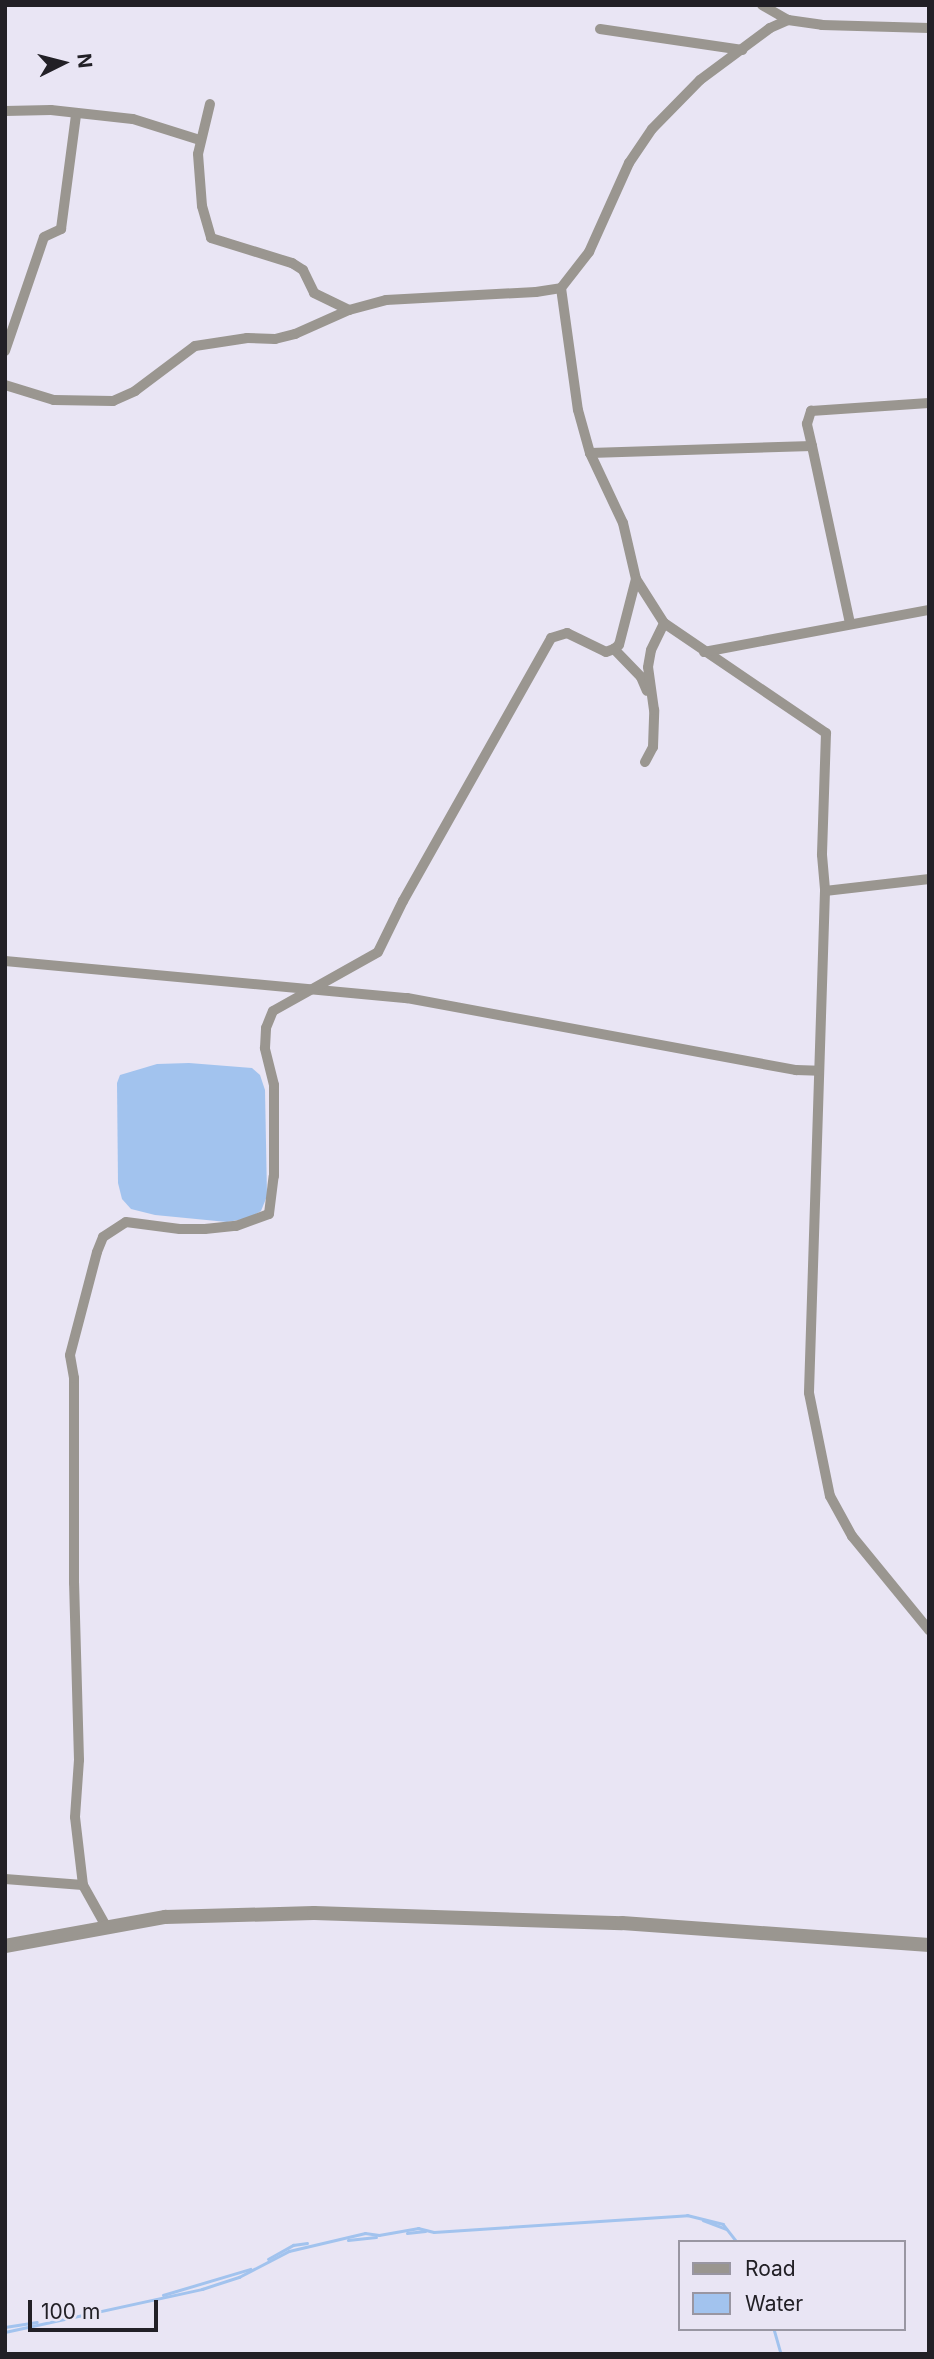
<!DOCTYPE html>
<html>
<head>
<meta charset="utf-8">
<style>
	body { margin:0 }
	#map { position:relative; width:934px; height:2359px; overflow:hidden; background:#e9e5f4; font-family:Inter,sans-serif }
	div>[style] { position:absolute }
	.water>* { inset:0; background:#a2c3ee }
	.stream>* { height:2.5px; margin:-1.25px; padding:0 1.25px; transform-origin:1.25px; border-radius:1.25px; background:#a2c3ee }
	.minor>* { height:10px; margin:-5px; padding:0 5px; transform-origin:5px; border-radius:5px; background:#9a9690 }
	.tertiary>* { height:14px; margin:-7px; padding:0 7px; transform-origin:7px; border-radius:7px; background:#9a9690 }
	span { translate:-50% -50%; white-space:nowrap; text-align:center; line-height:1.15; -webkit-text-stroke:5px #e9e5f4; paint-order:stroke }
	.frame { position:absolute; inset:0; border:7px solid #222026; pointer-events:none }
	.legend { position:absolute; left:678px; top:2240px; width:228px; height:91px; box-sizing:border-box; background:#e9e5f4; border:2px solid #9996a2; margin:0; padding:9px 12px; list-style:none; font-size:21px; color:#222026 }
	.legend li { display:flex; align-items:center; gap:14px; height:35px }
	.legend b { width:35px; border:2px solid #9996a2 }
	.north { position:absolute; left:28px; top:28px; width:70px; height:70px; -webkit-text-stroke:5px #e9e5f4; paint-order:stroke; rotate:84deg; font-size:19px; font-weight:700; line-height:28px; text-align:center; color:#222026 }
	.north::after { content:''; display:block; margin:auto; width:24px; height:32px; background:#222026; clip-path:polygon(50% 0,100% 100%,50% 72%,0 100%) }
	.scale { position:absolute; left:28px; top:2300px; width:130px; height:32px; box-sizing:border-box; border:4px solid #222026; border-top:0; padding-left:9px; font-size:21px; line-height:24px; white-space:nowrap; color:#222026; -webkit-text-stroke:5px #e9e5f4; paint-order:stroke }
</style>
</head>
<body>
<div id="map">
	<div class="water">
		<div style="clip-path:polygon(189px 1063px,252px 1068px,260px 1075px,265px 1090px,267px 1196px,261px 1211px,249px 1218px,227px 1222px,155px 1215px,131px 1209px,122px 1199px,118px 1183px,117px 1083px,120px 1075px,157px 1064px)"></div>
	</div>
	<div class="stream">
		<div style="left:703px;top:2220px;width:25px;rotate:21deg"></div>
		<div style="left:407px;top:2233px;width:18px;rotate:-6deg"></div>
		<div style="left:348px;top:2240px;width:28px;rotate:-6deg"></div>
		<div style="left:268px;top:2259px;width:29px;rotate:-29deg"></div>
		<div style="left:293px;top:2245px;width:14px;rotate:-8deg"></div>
		<div style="left:163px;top:2295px;width:91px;rotate:-16.6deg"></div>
		<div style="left:5px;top:2327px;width:32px;rotate:-9deg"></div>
		<div style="left:774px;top:2329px;width:26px;rotate:74deg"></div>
		<div style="left:5px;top:2332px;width:202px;rotate:-12.3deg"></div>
		<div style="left:202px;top:2289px;width:39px;rotate:-18deg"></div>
		<div style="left:239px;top:2277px;width:56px;rotate:-27.5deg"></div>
		<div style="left:289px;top:2251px;width:78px;rotate:-13.3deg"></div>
		<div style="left:365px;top:2233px;width:14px;rotate:8deg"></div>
		<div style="left:379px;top:2235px;width:40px;rotate:-10deg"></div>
		<div style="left:418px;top:2228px;width:16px;rotate:14deg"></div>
		<div style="left:434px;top:2232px;width:254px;rotate:-3.8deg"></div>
		<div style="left:687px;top:2215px;width:37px;rotate:14deg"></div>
		<div style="left:723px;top:2224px;width:23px;rotate:52deg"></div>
	</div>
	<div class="minor">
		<div style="left:762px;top:5px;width:30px;rotate:30deg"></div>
		<div style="left:788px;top:20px;width:34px;rotate:8deg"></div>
		<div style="left:822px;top:25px;width:107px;rotate:1.6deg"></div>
		<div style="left:600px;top:29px;width:144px;rotate:8.4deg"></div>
		<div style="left:210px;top:104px;width:51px;rotate:103.5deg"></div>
		<div style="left:198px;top:154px;width:52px;rotate:85.6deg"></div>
		<div style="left:202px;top:206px;width:33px;rotate:74deg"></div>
		<div style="left:211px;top:238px;width:85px;rotate:17.2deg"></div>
		<div style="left:292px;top:263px;width:13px;rotate:32deg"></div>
		<div style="left:303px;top:270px;width:25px;rotate:64deg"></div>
		<div style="left:314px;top:293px;width:39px;rotate:26deg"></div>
		<div style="left:5px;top:111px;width:46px;rotate:-1.2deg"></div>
		<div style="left:51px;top:110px;width:82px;rotate:6.3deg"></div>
		<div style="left:133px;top:119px;width:70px;rotate:17.4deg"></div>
		<div style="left:561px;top:288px;width:123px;rotate:82.1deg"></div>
		<div style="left:578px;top:410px;width:45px;rotate:74.4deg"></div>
		<div style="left:590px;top:453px;width:77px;rotate:64.8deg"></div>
		<div style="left:623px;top:523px;width:57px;rotate:76.9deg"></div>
		<div style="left:636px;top:579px;width:52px;rotate:57.5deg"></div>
		<div style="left:664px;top:623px;width:196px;rotate:34.2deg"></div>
		<div style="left:826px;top:733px;width:122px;rotate:91.9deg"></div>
		<div style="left:822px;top:855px;width:36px;rotate:85deg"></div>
		<div style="left:825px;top:891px;width:502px;rotate:91.83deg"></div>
		<div style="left:809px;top:1393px;width:105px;rotate:78.5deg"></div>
		<div style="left:830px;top:1496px;width:46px;rotate:61.2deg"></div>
		<div style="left:852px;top:1536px;width:122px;rotate:50.7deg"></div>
		<div style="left:5px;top:351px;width:120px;rotate:-71.1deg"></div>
		<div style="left:44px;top:237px;width:19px;rotate:-25deg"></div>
		<div style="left:61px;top:229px;width:115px;rotate:-82.5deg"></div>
		<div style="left:5px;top:385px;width:51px;rotate:17deg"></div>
		<div style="left:54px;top:400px;width:59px;rotate:1deg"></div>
		<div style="left:113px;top:401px;width:24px;rotate:-24deg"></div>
		<div style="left:135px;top:391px;width:75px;rotate:-36.9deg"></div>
		<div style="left:195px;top:346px;width:53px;rotate:-8.7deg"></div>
		<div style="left:247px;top:338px;width:28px;rotate:2deg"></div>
		<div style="left:275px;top:339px;width:21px;rotate:-14deg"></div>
		<div style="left:295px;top:334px;width:59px;rotate:-24deg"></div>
		<div style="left:349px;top:310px;width:38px;rotate:-15deg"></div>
		<div style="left:386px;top:300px;width:150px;rotate:-3.1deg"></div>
		<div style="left:536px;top:292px;width:25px;rotate:-9deg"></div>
		<div style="left:561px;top:288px;width:46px;rotate:-52.1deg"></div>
		<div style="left:589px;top:252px;width:98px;rotate:-65.8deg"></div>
		<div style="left:629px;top:163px;width:41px;rotate:-55.9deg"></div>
		<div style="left:652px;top:129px;width:69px;rotate:-45.6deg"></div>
		<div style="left:700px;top:80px;width:87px;rotate:-36.6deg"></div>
		<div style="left:770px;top:28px;width:20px;rotate:-24deg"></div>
		<div style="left:812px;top:446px;width:23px;rotate:-103deg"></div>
		<div style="left:807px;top:424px;width:14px;rotate:-73deg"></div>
		<div style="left:811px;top:411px;width:118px;rotate:-3.9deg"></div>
		<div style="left:590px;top:453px;width:222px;rotate:-1.8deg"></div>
		<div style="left:812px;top:446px;width:182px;rotate:77.9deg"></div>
		<div style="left:614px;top:649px;width:39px;rotate:46deg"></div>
		<div style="left:641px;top:677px;width:15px;rotate:67deg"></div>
		<div style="left:704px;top:652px;width:229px;rotate:-10.6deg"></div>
		<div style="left:645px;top:762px;width:17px;rotate:-62deg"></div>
		<div style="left:653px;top:747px;width:37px;rotate:-88deg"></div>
		<div style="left:654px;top:710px;width:43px;rotate:-97.9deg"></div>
		<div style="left:648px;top:667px;width:17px;rotate:-80deg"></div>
		<div style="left:651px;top:650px;width:30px;rotate:-64deg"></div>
		<div style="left:825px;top:891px;width:105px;rotate:-6.6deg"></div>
		<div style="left:5px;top:961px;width:404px;rotate:5.3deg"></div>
		<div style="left:407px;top:998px;width:396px;rotate:10.5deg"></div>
		<div style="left:796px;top:1070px;width:23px;rotate:2deg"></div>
		<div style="left:5px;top:1879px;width:78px;rotate:4.4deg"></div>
		<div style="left:107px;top:1928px;width:49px;rotate:-119.2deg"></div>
		<div style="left:83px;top:1885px;width:68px;rotate:-96.7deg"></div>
		<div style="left:75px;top:1817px;width:57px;rotate:-86deg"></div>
		<div style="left:79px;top:1760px;width:177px;rotate:-91.6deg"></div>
		<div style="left:74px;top:1583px;width:205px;rotate:-90deg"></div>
		<div style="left:74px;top:1378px;width:23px;rotate:-100deg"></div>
		<div style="left:70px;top:1355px;width:106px;rotate:-75.3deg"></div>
		<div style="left:97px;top:1252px;width:16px;rotate:-68deg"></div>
		<div style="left:103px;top:1237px;width:27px;rotate:-33deg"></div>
		<div style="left:126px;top:1222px;width:54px;rotate:7.4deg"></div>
		<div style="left:180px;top:1229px;width:25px"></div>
		<div style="left:205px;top:1229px;width:31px;rotate:-6deg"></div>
		<div style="left:236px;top:1226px;width:35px;rotate:-20deg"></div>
		<div style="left:269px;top:1214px;width:38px;rotate:-83deg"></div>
		<div style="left:274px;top:1176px;width:91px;rotate:-90deg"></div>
		<div style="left:274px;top:1085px;width:38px;rotate:-104deg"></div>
		<div style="left:265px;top:1048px;width:20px;rotate:-87deg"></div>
		<div style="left:266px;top:1028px;width:18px;rotate:-68deg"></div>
		<div style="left:273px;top:1011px;width:120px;rotate:-29.3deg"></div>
		<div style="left:378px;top:952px;width:57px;rotate:-63.9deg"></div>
		<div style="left:403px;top:901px;width:302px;rotate:-60.6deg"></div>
		<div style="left:551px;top:638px;width:17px;rotate:-17deg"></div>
		<div style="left:567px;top:633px;width:43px;rotate:26deg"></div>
		<div style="left:606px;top:652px;width:9px;rotate:-21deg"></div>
		<div style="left:614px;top:649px;width:6px;rotate:-39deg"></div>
		<div style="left:619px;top:645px;width:68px;rotate:-75.6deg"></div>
	</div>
	<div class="tertiary">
		<div style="left:5px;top:1946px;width:163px;rotate:-10.3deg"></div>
		<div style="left:165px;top:1917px;width:149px;rotate:-1.5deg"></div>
		<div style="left:314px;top:1913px;width:308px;rotate:1.9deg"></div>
		<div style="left:622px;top:1923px;width:308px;rotate:4.1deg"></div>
	</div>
	<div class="frame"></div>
	<ul class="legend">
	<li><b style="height:9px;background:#9a9690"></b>Road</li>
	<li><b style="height:19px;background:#a2c3ee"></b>Water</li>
	</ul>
	<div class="north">N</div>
	<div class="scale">100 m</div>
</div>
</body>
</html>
